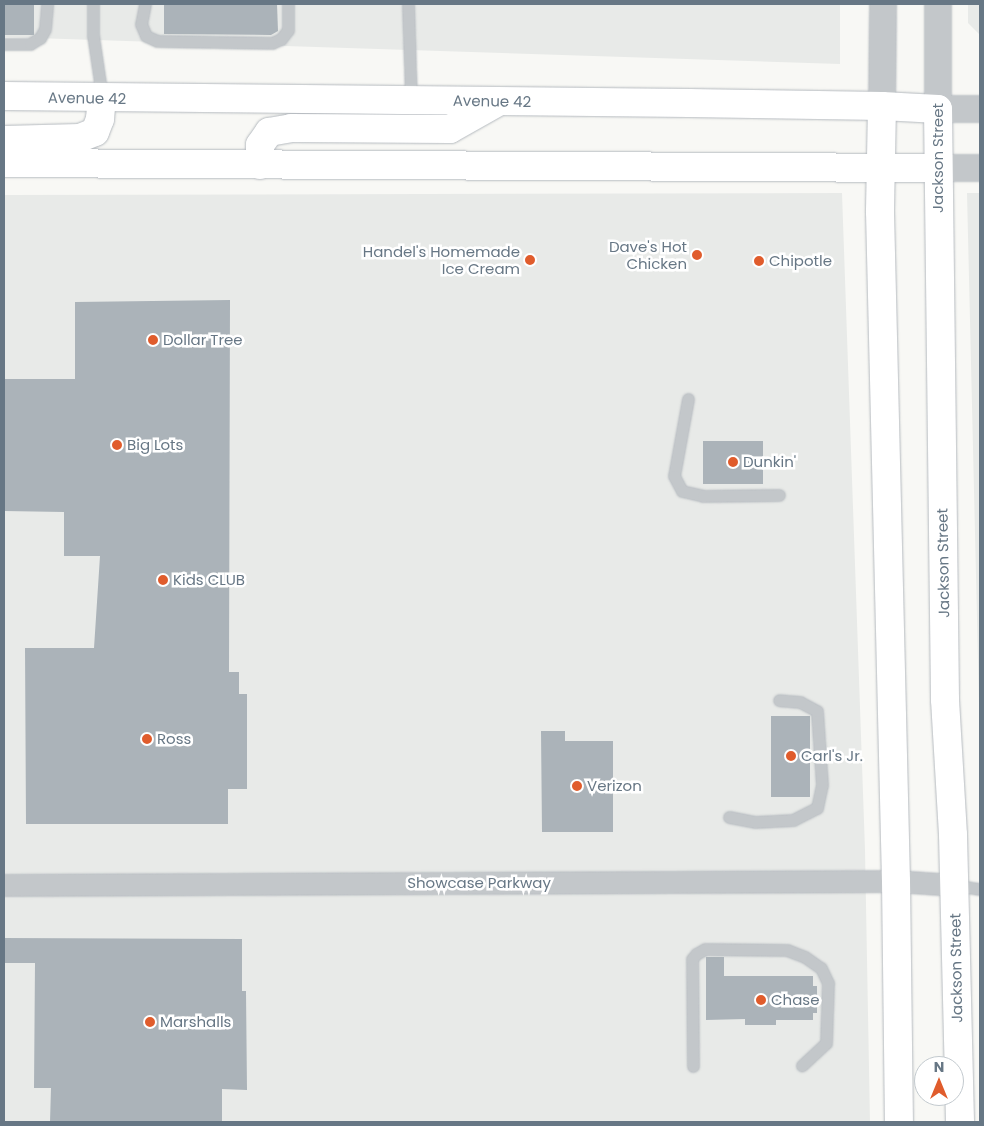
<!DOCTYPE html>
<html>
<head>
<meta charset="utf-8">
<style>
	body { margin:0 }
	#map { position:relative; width:984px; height:1126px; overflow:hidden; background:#f8f8f5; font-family:Poppins,sans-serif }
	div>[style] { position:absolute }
	.built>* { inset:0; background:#e8eae8 }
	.building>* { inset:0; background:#abb3b9; transform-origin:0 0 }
	.roads { filter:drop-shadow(0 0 1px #b5babf) drop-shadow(0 0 1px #b5babf) }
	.service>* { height:11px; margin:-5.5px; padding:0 5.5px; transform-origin:5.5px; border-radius:5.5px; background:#c3c7ca }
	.minor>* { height:21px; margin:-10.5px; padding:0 10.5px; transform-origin:10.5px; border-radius:10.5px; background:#c3c7ca }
	.tertiary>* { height:26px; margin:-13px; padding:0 13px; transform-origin:13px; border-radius:13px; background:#c3c7ca }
	.secondary>* { height:28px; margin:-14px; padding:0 14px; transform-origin:14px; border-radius:14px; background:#fff }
	.dots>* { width:14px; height:14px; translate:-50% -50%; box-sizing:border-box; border:2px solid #fff; border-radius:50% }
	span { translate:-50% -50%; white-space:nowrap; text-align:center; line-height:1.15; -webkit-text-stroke:5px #fff; paint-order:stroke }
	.street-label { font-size:15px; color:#677785 }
	.poi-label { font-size:15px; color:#677785 }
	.right { translate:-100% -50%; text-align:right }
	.left { translate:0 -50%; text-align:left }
	.frame { position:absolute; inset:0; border:5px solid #677785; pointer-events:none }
	.north { position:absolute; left:914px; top:1056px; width:50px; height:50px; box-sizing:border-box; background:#fff; border:1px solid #c2c9ce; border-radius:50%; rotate:0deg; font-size:14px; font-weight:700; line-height:20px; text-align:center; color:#677785 }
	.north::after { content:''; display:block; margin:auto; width:18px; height:22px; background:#e05c2c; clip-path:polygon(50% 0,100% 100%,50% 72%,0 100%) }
</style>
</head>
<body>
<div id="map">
	<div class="built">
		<div style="clip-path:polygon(4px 4px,840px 4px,840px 64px,4px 37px)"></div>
		<div style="clip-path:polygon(968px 4px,980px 4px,980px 35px,968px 23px)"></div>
		<div style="clip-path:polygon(842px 193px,865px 850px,870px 1122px,4px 1122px,4px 195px)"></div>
		<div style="clip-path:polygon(967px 193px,980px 193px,980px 746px)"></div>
	</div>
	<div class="building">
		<div style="left:4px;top:4px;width:30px;height:31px"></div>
		<div style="clip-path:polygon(164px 4px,277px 4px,278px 31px,271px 35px,164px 34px)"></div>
		<div style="clip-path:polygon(230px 300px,229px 672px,239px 672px,239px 694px,247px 694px,247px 789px,228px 789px,228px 824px,26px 824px,25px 648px,94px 648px,100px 556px,64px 556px,64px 512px,4px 511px,4px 379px,75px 379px,75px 302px)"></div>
		<div style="left:703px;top:441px;width:60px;height:43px"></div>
		<div style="left:771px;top:716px;width:39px;height:81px"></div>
		<div style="clip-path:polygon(541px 731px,565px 731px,565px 741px,613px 741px,613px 832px,542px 832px)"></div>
		<div style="clip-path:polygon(4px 938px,242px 939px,242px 991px,246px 991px,247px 1090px,222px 1089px,222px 1122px,50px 1122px,51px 1088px,34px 1088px,35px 963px,4px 963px)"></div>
		<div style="clip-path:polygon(706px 957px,724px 957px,724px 976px,813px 976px,813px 986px,817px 986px,817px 1013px,813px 1013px,813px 1020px,776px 1020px,776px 1025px,745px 1025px,745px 1019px,706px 1020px)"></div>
	</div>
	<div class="roads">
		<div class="service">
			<div style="left:93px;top:4px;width:31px;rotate:90deg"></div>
			<div style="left:93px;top:35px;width:62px;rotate:81.6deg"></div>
			<div style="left:145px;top:4px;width:20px;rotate:101deg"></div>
			<div style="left:141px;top:24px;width:13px;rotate:67deg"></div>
			<div style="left:146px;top:36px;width:12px;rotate:24deg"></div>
			<div style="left:157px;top:41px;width:115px;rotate:1deg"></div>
			<div style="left:272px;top:43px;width:10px;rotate:-24deg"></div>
			<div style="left:281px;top:39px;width:11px;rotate:-52deg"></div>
			<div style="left:288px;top:30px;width:26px;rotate:-90deg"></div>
			<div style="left:408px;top:4px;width:96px;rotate:88.2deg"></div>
			<div style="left:4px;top:44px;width:26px"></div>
			<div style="left:30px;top:44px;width:12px;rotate:-31deg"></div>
			<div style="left:40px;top:38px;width:10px;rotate:-61deg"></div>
			<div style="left:45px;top:29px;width:25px;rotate:-85deg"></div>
			<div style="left:688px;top:399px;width:78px;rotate:100.3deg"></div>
			<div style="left:674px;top:476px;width:17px;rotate:62deg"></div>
			<div style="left:682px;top:491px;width:22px;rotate:13deg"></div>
			<div style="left:703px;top:496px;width:76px;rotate:-0.8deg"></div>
			<div style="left:729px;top:817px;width:26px;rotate:11deg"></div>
			<div style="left:755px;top:822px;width:38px;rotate:-3deg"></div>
			<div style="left:793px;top:820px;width:27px;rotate:-27deg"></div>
			<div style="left:817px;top:808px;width:24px;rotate:-78deg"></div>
			<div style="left:822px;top:785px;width:74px;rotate:-93.9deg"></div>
			<div style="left:817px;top:711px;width:19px;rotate:-152deg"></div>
			<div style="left:800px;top:702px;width:21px;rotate:-175deg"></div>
			<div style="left:954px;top:885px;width:26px;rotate:9deg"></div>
			<div style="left:693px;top:1066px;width:107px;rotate:-90.5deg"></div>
			<div style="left:692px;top:959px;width:6px;rotate:-51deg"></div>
			<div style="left:696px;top:954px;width:10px;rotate:-29deg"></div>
			<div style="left:705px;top:949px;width:82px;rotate:0.7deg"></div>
			<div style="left:787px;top:950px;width:19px;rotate:21deg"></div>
			<div style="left:805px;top:957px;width:19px;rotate:35deg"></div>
			<div style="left:821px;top:968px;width:17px;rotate:65deg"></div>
			<div style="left:828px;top:983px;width:60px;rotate:91.9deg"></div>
			<div style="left:826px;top:1043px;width:33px;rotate:137deg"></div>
		</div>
		<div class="minor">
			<div style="left:4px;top:885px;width:892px;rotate:-0.26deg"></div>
			<div style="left:896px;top:881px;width:58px;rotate:3.9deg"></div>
		</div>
		<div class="tertiary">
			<div style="left:938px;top:4px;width:105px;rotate:90deg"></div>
			<div style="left:938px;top:109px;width:42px"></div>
			<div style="left:882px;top:106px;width:102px;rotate:-89.4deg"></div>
			<div style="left:938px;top:168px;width:42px"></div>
		</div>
		<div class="secondary">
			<div style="left:4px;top:96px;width:685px;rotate:0.59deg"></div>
			<div style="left:689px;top:103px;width:193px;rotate:0.9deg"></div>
			<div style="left:882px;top:106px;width:56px;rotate:3.1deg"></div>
			<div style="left:938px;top:109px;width:591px;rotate:89.32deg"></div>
			<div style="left:945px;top:700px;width:135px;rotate:86.6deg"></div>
			<div style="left:953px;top:835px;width:287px;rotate:88.6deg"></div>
			<div style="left:882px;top:106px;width:106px;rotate:91.1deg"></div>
			<div style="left:880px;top:212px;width:669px;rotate:88.63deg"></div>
			<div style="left:896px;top:881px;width:241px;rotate:89.3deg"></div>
			<div style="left:4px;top:140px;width:76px;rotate:-1.5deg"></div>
			<div style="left:80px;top:138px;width:16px;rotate:-22deg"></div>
			<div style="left:95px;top:132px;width:14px;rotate:-69deg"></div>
			<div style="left:100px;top:119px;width:21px;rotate:-85deg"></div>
			<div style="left:4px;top:163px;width:934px;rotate:0.31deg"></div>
			<div style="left:260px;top:165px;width:20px;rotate:-90deg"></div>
			<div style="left:260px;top:145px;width:16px;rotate:-55deg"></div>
			<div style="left:269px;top:132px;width:22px;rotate:-10deg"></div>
			<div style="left:291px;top:128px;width:159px;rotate:0.4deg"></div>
			<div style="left:450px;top:129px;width:55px;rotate:-29.4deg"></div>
		</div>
	</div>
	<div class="dots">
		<div style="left:697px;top:255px;background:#e05c2c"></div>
		<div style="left:530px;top:260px;background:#e05c2c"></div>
		<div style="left:759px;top:261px;background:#e05c2c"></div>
		<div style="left:153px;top:340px;background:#e05c2c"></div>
		<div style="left:117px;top:445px;background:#e05c2c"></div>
		<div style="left:733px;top:462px;background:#e05c2c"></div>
		<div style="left:163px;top:580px;background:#e05c2c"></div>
		<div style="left:147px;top:739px;background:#e05c2c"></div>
		<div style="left:791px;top:756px;background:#e05c2c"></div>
		<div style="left:577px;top:786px;background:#e05c2c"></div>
		<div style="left:761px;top:1000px;background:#e05c2c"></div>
		<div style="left:150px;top:1022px;background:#e05c2c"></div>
	</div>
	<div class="street-label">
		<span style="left:87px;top:98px;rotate:1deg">Avenue 42</span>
		<span style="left:492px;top:101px;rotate:1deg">Avenue 42</span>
		<span style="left:938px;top:158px;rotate:-90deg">Jackson Street</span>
		<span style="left:943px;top:563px;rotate:-91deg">Jackson Street</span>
		<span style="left:479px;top:883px">Showcase Parkway</span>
		<span style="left:956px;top:968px;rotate:-91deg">Jackson Street</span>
	</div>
	<div class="poi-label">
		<span class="right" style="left:687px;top:255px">Dave's Hot<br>Chicken</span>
		<span class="right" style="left:520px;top:260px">Handel's Homemade<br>Ice Cream</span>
		<span class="left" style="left:769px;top:261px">Chipotle</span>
		<span class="left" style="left:163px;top:340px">Dollar Tree</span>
		<span class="left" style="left:127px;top:445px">Big Lots</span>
		<span class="left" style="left:743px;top:462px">Dunkin'</span>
		<span class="left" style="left:173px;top:580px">Kids CLUB</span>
		<span class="left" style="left:157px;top:739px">Ross</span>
		<span class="left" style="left:801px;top:756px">Carl's Jr.</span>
		<span class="left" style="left:587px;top:786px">Verizon</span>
		<span class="left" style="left:771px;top:1000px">Chase</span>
		<span class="left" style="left:160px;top:1022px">Marshalls</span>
	</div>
	<div class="frame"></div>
	<div class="north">N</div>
</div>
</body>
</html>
